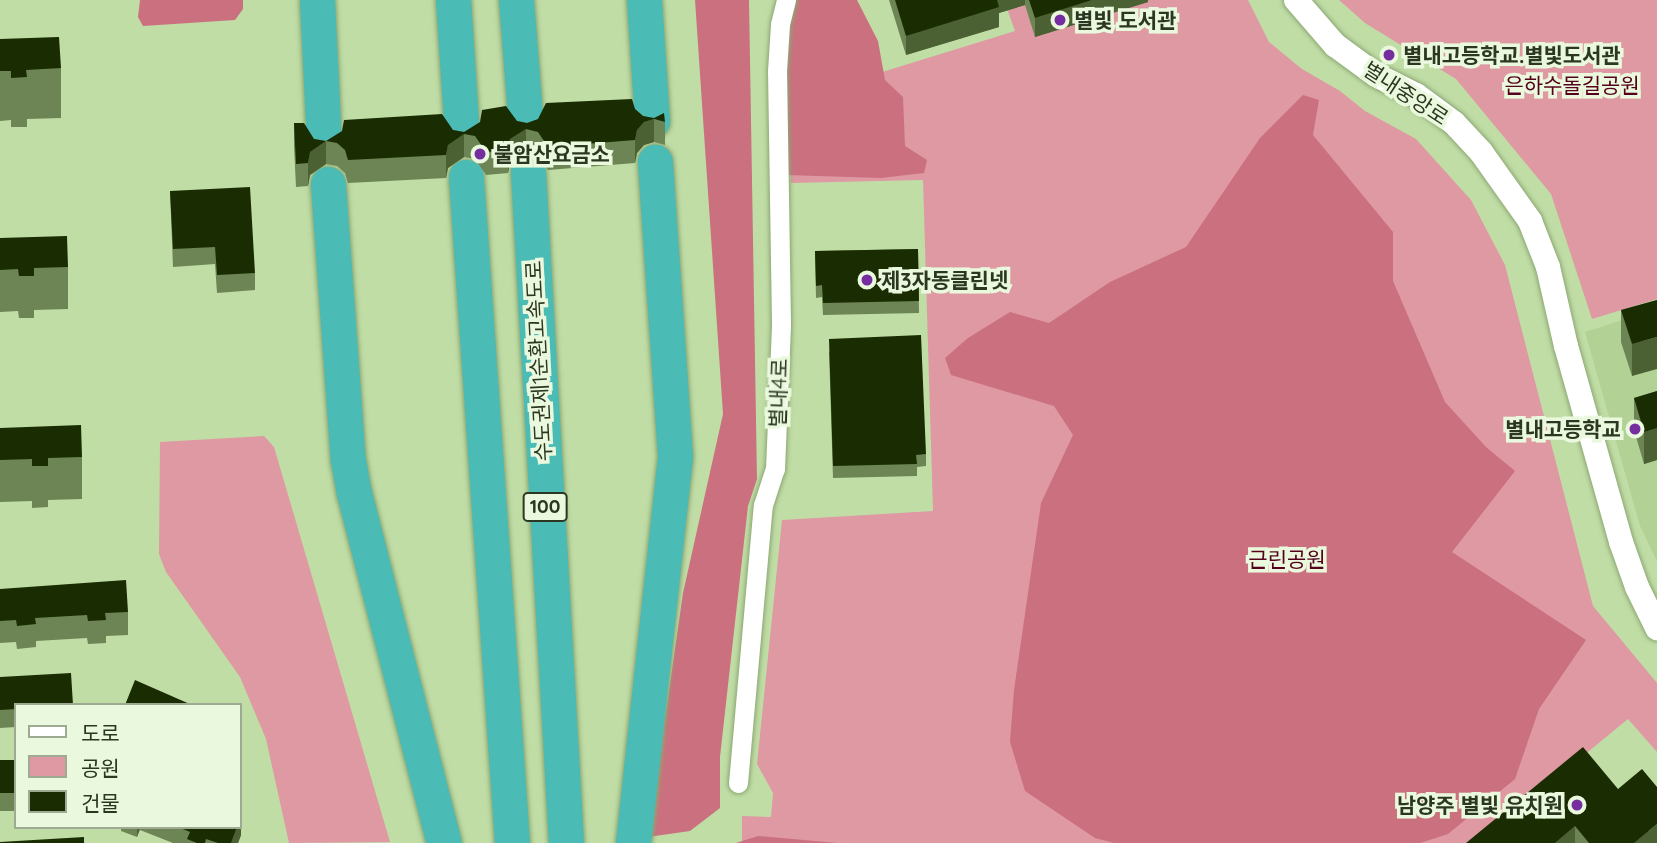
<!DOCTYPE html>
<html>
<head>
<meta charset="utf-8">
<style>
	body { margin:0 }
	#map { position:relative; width:1657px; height:843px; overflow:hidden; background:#c0dda6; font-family:Quicksand,"Noto Sans KR",sans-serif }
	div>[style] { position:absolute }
	.built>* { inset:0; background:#b2d295 }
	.green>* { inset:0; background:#de99a3 }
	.forest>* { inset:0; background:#cb707f }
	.roads { filter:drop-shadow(0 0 2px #8ca773) drop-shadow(0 0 2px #8ca773) }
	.minor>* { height:19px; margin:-9.5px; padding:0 9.5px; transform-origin:9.5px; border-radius:9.5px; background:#fff }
	.tertiary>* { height:24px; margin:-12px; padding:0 12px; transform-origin:12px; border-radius:12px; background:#fff }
	.motorway>* { height:35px; margin:-17.5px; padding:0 17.5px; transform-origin:17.5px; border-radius:17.5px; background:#4abbb5 }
	.wall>* { inset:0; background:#6d8454; transform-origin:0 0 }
	.shaded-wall>* { inset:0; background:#4c6133 }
	.building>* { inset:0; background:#1a2c02; transform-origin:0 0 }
	.dots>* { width:19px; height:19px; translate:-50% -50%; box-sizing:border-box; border:4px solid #eaf9dd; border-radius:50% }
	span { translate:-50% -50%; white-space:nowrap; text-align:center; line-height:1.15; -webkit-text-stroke:7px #eaf9dd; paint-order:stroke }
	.shield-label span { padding:2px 5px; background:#eaf9dd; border:2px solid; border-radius:5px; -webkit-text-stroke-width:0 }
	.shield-label { font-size:19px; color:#2c3722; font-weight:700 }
	.poi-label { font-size:21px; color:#2c3722; font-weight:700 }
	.left { translate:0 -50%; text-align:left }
	.right { translate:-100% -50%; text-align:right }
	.park-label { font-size:21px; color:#55001c }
	.street-label { font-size:21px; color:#2c3722 }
	.legend { position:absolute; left:14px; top:703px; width:228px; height:126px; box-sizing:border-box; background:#eaf9dd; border:2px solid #9eab92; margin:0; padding:9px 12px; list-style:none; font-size:21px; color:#2c3722 }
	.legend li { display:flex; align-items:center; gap:14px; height:35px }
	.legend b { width:35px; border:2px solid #9eab92 }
</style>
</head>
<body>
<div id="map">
	<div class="built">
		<div style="clip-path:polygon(1657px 309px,1657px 561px,1640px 526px,1585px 332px)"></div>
	</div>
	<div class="green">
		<div style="clip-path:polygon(1004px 0,1248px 0,1269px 42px,1302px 69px,1340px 91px,1365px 111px,1416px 139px,1471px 200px,1505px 265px,1593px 606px,1657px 683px,1657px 752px,1628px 719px,1477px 843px,742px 843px,742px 816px,771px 817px,773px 793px,757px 764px,782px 520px,933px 511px,923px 180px,791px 183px,790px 48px,879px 73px,1015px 31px)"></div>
		<div style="clip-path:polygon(1339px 0,1657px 0,1657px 299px,1592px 319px,1551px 194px,1456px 79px,1365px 23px)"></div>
		<div style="clip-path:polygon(264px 436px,274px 447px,390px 842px,289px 843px,266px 739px,240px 677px,166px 572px,159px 554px,160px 442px)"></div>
	</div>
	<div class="forest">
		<div style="clip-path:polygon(140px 0,243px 0,243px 9px,235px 20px,143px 26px,138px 17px)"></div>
		<div style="clip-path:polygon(695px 0,749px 0,757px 479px,748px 506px,720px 757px,720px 808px,690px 831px,648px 837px,683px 593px,723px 414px)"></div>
		<div style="clip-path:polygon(792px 0,857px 0,878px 41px,885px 80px,903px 97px,905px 146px,927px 160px,924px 173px,881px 178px,786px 175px,786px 18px)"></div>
		<div style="clip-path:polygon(1303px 95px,1319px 100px,1313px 135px,1393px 232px,1393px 281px,1445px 402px,1486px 447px,1515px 471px,1452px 552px,1586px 640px,1539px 709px,1515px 779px,1448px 834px,1420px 843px,1114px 843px,1095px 838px,1025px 791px,1010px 742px,1014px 690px,1041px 503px,1073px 435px,1054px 406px,951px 375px,945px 358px,968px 338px,1010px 312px,1049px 323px,1110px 282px,1186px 247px,1260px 138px)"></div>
		<div style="clip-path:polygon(758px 836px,837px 843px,736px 843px)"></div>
	</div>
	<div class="roads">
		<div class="minor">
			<div style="left:738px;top:783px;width:279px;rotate:-84.9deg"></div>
			<div style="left:763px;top:505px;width:38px;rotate:-72deg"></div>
			<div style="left:775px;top:469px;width:145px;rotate:-87.6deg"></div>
			<div style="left:781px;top:324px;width:253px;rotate:-90.9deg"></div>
			<div style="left:777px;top:71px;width:47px;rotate:-86.3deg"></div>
			<div style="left:780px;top:24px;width:25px;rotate:-76deg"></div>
		</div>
		<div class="tertiary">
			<div style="left:1296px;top:0;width:60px;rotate:49.1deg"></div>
			<div style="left:1335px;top:45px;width:51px;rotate:36.2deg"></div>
			<div style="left:1376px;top:75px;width:45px;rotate:26.6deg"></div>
			<div style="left:1416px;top:95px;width:47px;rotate:36.4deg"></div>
			<div style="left:1454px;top:123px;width:40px;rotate:47deg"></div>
			<div style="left:1481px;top:152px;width:85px;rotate:54.6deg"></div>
			<div style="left:1530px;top:221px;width:49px;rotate:68.6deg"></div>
			<div style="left:1548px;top:267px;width:81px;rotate:77.2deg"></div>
			<div style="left:1566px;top:346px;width:204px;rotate:74.3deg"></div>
			<div style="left:1621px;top:542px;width:48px;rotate:70.4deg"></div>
			<div style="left:1637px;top:587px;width:46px;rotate:64deg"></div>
		</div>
		<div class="motorway">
			<div style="left:317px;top:0;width:144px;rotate:87.2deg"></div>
			<div style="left:453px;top:0;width:135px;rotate:86.2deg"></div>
			<div style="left:516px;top:0;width:126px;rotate:85.5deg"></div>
			<div style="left:644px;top:0;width:121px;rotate:86.2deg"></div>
			<div style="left:528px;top:172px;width:672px;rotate:86.76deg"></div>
			<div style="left:466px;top:177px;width:668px;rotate:86.05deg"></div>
			<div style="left:328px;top:184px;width:277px;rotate:85.9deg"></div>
			<div style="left:348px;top:460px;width:34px;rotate:80deg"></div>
			<div style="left:354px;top:493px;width:361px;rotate:75.6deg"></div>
			<div style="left:633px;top:843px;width:389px;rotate:-83.8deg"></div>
			<div style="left:675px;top:456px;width:295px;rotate:-93.9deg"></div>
		</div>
	</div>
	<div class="wall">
		<div style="clip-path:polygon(889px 0,1148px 0,1148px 2px,1035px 37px,1025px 5px,999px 13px,999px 27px,906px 55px)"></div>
		<div style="clip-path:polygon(0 39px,61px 68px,61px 118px,27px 119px,27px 127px,11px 127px,11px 120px,0 121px)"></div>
		<div style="clip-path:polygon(635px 109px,643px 116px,665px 122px,665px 145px,654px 142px,644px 145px,637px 153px,635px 163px,548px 170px,538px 154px,526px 152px,510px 162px,508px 173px,486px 175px,475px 159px,464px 157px,448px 168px,446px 178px,348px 183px,345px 173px,337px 166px,326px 164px,310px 175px,308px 186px,296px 187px,294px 146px,294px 123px,314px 139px,326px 141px,453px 130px,464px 132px,517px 121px,527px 123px)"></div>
		<div style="clip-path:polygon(170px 191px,255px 273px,255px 290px,217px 293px,215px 264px,173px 267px)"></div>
		<div style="clip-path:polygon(0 238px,68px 267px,68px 309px,34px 310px,34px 318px,19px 318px,18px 311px,0 312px)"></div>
		<div style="clip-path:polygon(918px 249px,919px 313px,823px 315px,822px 297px,816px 298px,815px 251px)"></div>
		<div style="clip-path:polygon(1657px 300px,1632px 376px,1621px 342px,1621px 310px)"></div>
		<div style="clip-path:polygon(829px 351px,926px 454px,926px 466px,917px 467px,917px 476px,833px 478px)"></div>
		<div style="clip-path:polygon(1657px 391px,1657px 460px,1644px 464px,1634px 430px,1634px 398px)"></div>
		<div style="clip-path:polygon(0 428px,82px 457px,82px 499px,48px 500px,48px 507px,32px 508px,32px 501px,0 502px)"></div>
		<div style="clip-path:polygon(0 589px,128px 612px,128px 635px,106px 636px,106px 643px,88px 644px,87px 638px,36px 641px,36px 647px,17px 649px,16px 642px,0 643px)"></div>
		<div style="clip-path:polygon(0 677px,16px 705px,16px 727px,0 728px)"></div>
		<div style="left:16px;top:760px;width:51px;height:16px;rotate:90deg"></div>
		<div style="clip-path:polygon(1618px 789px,1657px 843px,1466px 843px)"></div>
		<div style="clip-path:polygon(121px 827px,240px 827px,241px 835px,238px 843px,173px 843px,140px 830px,137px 837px,121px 831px)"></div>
	</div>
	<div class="shaded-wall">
		<div style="clip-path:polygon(995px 0,1025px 0,1025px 5px,999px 13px,999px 27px,906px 55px,906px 36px)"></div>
		<div style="clip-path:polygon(1092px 0,1148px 0,1148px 2px,1035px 37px,1035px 18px)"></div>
		<div style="clip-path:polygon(654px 119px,654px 142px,644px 145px,637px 153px,635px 163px,635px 140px,637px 130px,644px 122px)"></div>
		<div style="clip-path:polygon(526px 129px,526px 152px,510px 162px,508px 173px,508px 150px,510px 139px)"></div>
		<div style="clip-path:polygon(464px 134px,464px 157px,448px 168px,446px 178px,446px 155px,448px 145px)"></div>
		<div style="clip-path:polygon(326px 141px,326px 164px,310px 175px,308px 186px,308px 163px,310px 152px)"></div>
		<div style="clip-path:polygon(1657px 337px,1657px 369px,1632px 376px,1632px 344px)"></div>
		<div style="clip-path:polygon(1657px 428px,1657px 460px,1644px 464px,1644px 432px)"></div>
		<div style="clip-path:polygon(241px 817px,241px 835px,238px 843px,231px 843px,237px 827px,240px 827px)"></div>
		<div style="clip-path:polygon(1657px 824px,1657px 843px,1634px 843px)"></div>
		<div style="clip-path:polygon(1575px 826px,1575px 843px,1555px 843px)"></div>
		<div style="clip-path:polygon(137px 827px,140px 827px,137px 837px)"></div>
	</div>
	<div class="building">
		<div style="clip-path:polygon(895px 0,997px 0,999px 7px,906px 36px)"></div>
		<div style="clip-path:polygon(1029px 0,1092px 0,1035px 18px)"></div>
		<div style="clip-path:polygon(59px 37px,61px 68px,26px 70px,27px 77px,11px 78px,11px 71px,0 71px,0 39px)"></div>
		<div style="clip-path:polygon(632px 99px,635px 109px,643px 116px,654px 118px,664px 113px,665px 122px,654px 119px,644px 122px,637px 130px,635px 140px,548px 147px,538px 132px,526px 129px,510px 139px,508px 150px,486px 152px,475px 136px,464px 134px,448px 145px,446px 155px,348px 160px,345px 150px,337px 143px,326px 141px,310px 152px,308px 163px,296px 164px,294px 123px,304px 123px,314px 139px,326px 141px,342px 131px,344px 120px,442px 114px,453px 130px,464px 132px,480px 122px,482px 110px,506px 106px,517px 121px,527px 123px,538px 119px,546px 103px)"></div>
		<div style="clip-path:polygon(250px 187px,255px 273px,217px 275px,215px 247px,173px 249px,170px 191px)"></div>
		<div style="clip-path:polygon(67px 236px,68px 267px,34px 268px,34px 276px,19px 276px,18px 269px,0 270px,0 238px)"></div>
		<div style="clip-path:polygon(918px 249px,919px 301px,823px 303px,822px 285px,816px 286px,815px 251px)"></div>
		<div style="clip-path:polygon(1657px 300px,1657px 337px,1632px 344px,1621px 310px)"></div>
		<div style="clip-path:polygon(921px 335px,926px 454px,916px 455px,917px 464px,833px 466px,829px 339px)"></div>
		<div style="clip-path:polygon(1657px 391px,1657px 428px,1644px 432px,1634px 398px)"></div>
		<div style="clip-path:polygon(81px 425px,82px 457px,48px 458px,48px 466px,32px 466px,32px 459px,0 460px,0 428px)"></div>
		<div style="clip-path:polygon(126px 580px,128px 612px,105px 613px,106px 620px,88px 621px,87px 615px,35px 618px,36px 624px,17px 626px,16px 620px,0 621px,0 589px)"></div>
		<div style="clip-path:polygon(71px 673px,73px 705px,16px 705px,16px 709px,0 710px,0 677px)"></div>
		<div style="clip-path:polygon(135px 680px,192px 705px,125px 705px)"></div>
		<div style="clip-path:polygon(1583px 747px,1618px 789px,1642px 769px,1657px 787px,1657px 824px,1634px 843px,1589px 843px,1575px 826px,1555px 843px,1466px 843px)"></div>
		<div style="left:16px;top:760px;width:33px;height:16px;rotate:90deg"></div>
		<div style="clip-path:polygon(178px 827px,237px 827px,231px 843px,218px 843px,206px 839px,205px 843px,197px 843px,187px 839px,190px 832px)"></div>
		<div style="clip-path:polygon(84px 837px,84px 843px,0 843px,0 842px)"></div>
	</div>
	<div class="dots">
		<div style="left:1060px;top:20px;background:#762da0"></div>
		<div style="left:1389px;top:55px;background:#762da0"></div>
		<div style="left:480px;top:154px;background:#762da0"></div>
		<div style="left:867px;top:280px;background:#762da0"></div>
		<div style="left:1635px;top:429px;background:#762da0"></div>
		<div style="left:1577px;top:805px;background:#762da0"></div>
	</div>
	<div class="shield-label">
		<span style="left:545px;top:507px">100</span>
	</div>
	<div class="poi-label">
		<span class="left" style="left:1074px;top:20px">별빛 도서관</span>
		<span class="left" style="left:1403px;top:55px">별내고등학교.별빛도서관</span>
		<span class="left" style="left:494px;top:154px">불암산요금소</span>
		<span class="left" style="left:881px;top:280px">제3자동클린넷</span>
		<span class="right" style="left:1621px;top:429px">별내고등학교</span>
		<span class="right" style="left:1563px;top:805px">남양주 별빛 유치원</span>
	</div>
	<div class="park-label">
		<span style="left:1572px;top:85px">은하수돌길공원</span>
		<span style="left:1287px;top:559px">근린공원</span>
	</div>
	<div class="street-label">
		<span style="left:1406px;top:93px;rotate:33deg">별내중앙로</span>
		<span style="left:538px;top:361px;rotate:-93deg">수도권제1순환고속도로</span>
		<span style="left:778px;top:393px;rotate:-88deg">별내4로</span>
	</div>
	<ul class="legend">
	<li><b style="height:9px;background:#fff"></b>도로</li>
	<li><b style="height:19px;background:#de99a3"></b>공원</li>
	<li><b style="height:19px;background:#1a2c02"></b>건물</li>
	</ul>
</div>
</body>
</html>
